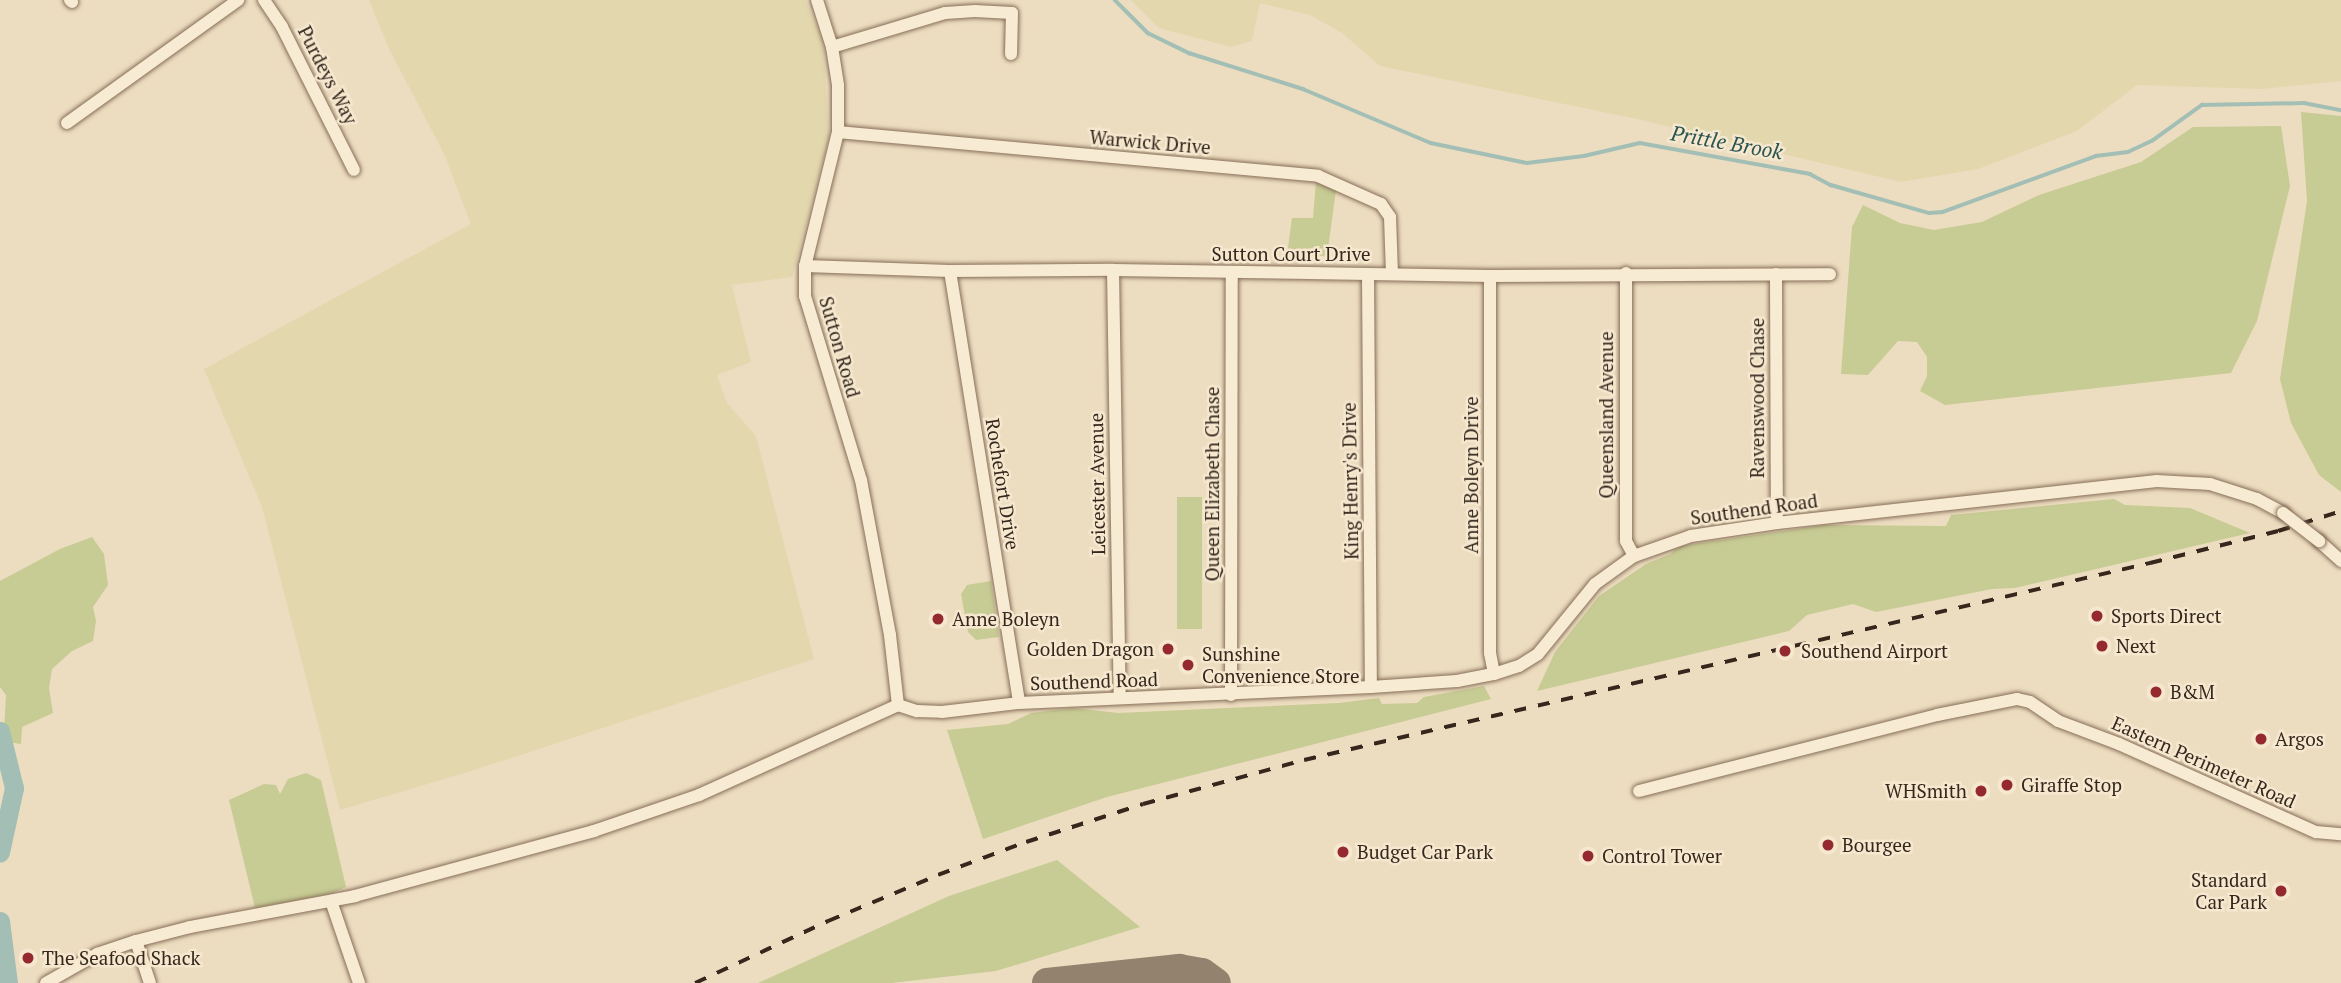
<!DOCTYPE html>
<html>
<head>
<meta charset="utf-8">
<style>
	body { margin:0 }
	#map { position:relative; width:2341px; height:983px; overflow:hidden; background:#edddc0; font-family:"PT Serif",serif }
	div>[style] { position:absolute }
	.farmland>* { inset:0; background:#e3d7ad }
	.green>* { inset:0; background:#c7cb94; transform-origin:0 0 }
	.stream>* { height:3.5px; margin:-1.75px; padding:0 1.75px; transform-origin:1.75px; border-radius:1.75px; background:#a3bfb5 }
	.river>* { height:19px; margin:-9.5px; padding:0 9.5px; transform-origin:9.5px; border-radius:9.5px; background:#a3bfb5 }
	.taxiway>* { height:30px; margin:-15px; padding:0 15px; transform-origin:15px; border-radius:15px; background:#92826e }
	.roads { filter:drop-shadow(0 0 2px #866e58) drop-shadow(0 0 2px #866e58) }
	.minor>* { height:12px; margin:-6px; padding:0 6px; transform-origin:6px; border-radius:6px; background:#f8ebd3 }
	.rail>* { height:3.5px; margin-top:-1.75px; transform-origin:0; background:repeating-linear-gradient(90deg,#36271d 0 12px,transparent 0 24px) }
	.bridges { filter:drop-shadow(0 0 2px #866e58) drop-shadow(0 0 2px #866e58) }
	.minor-bridge>* { height:12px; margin:-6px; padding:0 6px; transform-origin:6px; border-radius:6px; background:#f8ebd3 }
	.dots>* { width:19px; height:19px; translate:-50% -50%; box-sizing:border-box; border:4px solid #f5e8cf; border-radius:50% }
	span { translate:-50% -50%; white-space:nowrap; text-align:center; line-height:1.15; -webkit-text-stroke:5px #f5e8cf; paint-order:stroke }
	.street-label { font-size:19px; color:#36271d }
	.poi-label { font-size:19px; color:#36271d }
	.left { translate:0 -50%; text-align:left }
	.right { translate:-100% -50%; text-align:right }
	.water-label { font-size:21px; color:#2c5551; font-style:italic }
</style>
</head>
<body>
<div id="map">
	<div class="farmland">
		<div style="clip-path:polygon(369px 0,805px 0,823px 41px,829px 137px,792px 277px,732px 285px,751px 362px,717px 375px,727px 403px,756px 436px,814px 659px,468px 772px,340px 810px,262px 507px,204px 369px,471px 224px,444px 154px,389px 49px)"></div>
		<div style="clip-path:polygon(1131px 0,2341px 0,2341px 81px,2262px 89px,2137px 85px,2077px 131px,1978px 169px,1901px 182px,1637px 119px,1380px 66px,1342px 33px,1310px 15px,1260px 3px,1252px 41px,1231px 47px,1159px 28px)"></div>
	</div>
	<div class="green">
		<div style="clip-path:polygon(2301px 112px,2341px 116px,2341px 492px,2319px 475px,2291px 423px,2280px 379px,2307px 201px)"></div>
		<div style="clip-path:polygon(2281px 126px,2290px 186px,2257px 321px,2231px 373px,1945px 405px,1920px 391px,1927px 376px,1927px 357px,1917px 342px,1898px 341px,1868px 375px,1841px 374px,1852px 227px,1863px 205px,1900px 223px,1934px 230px,1982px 222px,2039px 195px,2141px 162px,2193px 127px)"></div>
		<div style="clip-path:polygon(1316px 181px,1336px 190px,1327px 256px,1287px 255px,1292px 218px,1313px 218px)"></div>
		<div style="left:1177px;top:497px;width:25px;height:132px"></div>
		<div style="clip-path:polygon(2114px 499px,2125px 505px,2190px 508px,2250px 533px,2015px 588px,1992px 589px,1876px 612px,1853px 604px,1807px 615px,1789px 631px,1537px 691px,1555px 652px,1599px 596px,1646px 564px,1670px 554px,1679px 546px,1825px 525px,1946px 526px,1951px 515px)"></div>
		<div style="clip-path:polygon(92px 537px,104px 554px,108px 585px,93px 607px,96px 621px,93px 641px,72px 651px,52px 669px,49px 688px,53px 713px,22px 727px,21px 744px,8px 742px,4px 731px,6px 695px,0 687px,0 581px,60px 549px)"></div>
		<div style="clip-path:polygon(991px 581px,999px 637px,976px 640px,968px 632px,961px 594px,967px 585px)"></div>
		<div style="clip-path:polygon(1484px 686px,1491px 699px,1107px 797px,983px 839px,947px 730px,1008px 724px,1031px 713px,1073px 708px,1118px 713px,1339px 703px,1379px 698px,1382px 704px,1417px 703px,1424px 697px)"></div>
		<div style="clip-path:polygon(306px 773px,321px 780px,346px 887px,330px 894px,255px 908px,229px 800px,264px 784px,276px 785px,280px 794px,288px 779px)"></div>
		<div style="clip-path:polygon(1057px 860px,1140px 927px,996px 971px,891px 983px,758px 983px,949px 896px)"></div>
		<div style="clip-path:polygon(1176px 977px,1184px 983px,1123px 983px)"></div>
	</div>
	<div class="stream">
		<div style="left:1115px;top:0;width:47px;rotate:45deg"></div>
		<div style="left:1148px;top:33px;width:46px;rotate:26deg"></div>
		<div style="left:1189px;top:53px;width:120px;rotate:17.5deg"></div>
		<div style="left:1303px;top:89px;width:139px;rotate:22.9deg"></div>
		<div style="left:1431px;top:143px;width:98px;rotate:11.8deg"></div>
		<div style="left:1527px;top:163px;width:57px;rotate:-7deg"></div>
		<div style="left:1584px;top:156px;width:57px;rotate:-13.1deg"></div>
		<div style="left:1640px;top:143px;width:173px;rotate:10.3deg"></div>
		<div style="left:1810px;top:174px;width:24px;rotate:28deg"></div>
		<div style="left:1831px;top:185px;width:102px;rotate:15.9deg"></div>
		<div style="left:1929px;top:213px;width:14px;rotate:-4deg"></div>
		<div style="left:1943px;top:212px;width:163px;rotate:-20.1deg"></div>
		<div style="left:2096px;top:156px;width:32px;rotate:-7deg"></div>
		<div style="left:2128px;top:152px;width:26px;rotate:-25deg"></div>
		<div style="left:2152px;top:141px;width:62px;rotate:-35.8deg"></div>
		<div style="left:2202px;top:105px;width:102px;rotate:-1.1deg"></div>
		<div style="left:2304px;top:103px;width:38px;rotate:11deg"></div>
	</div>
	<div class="river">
		<div style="left:0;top:731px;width:59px;rotate:76.2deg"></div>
		<div style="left:14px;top:788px;width:66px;rotate:102.3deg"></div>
		<div style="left:0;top:921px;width:63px;rotate:82.6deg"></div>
	</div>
	<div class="taxiway">
		<div style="left:1047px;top:983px;width:133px;rotate:-6.1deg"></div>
		<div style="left:1179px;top:969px;width:23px;rotate:10deg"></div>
		<div style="left:1202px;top:973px;width:17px;rotate:36deg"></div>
	</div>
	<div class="roads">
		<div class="minor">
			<div style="left:70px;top:0;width:3px;rotate:45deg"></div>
			<div style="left:264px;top:0;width:32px;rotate:56deg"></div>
			<div style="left:282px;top:27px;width:160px;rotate:63.3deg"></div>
			<div style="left:817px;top:0;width:49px;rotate:72.3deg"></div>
			<div style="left:832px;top:47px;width:38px;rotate:81deg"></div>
			<div style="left:838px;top:85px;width:47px;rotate:90deg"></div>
			<div style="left:838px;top:132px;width:138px;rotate:103.8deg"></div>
			<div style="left:805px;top:266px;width:30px;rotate:90deg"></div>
			<div style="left:805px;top:296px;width:192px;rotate:73.1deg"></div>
			<div style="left:861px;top:480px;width:158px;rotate:79.4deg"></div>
			<div style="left:890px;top:635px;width:70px;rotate:83.5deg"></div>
			<div style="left:832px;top:47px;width:118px;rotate:-16.7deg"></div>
			<div style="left:945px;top:13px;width:30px;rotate:-4deg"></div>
			<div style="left:975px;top:11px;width:37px;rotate:3deg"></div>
			<div style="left:1012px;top:13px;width:41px;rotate:91.4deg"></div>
			<div style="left:67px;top:123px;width:211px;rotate:-35.7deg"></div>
			<div style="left:838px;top:132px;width:482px;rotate:5.2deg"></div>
			<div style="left:1318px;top:176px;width:69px;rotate:24deg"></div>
			<div style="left:1381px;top:204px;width:16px;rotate:55deg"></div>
			<div style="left:1390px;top:217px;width:56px;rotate:88deg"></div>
			<div style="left:805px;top:266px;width:145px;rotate:2deg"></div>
			<div style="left:950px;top:271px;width:163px;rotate:-0.4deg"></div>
			<div style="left:1113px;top:270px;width:377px;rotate:0.9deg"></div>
			<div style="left:1490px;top:276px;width:340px;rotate:-0.3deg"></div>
			<div style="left:1113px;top:270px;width:428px;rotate:89.1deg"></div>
			<div style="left:950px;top:271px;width:437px;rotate:80.9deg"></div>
			<div style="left:1626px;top:273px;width:268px;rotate:90deg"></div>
			<div style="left:1626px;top:541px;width:17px;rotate:62deg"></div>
			<div style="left:1368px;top:274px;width:413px;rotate:89.6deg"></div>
			<div style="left:1776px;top:274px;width:249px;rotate:89.8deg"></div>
			<div style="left:1490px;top:276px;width:377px;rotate:90deg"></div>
			<div style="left:1490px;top:653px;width:21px;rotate:79deg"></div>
			<div style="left:2319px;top:541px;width:30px;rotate:42deg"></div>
			<div style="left:1231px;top:695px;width:422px;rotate:-89.9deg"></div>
			<div style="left:898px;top:705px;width:20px;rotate:18deg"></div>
			<div style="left:917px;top:711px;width:25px;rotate:2deg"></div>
			<div style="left:942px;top:712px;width:78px;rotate:-6.7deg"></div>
			<div style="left:1019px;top:703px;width:352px;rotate:-2.6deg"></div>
			<div style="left:1371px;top:687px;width:86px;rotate:-4deg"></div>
			<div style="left:1457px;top:681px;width:38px;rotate:-11deg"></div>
			<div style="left:1494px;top:674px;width:26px;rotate:-18deg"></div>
			<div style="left:1519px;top:666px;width:22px;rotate:-32deg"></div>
			<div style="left:1538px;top:654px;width:90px;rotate:-50.8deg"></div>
			<div style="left:1595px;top:584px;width:48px;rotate:-35.7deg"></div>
			<div style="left:1634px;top:556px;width:60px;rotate:-19.3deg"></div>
			<div style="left:1691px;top:536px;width:87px;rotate:-8.6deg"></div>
			<div style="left:1777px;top:523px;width:382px;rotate:-6.3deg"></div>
			<div style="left:2157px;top:481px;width:53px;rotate:3.2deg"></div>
			<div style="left:2210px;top:484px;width:49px;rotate:17.7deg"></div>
			<div style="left:2257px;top:499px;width:30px;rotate:28deg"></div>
			<div style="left:1639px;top:791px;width:308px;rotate:-14.3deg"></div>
			<div style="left:1937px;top:715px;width:82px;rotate:-11.3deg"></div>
			<div style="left:2017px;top:699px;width:13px;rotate:13deg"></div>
			<div style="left:2030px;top:702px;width:34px;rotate:34deg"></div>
			<div style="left:2058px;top:721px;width:65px;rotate:20.7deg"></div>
			<div style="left:2119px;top:744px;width:216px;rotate:24.1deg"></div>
			<div style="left:2316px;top:832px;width:25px;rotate:5deg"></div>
			<div style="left:331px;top:901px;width:87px;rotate:71.1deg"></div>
			<div style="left:136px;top:941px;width:44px;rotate:71.6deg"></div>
			<div style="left:46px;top:983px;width:59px;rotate:-29.6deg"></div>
			<div style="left:97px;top:954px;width:41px;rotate:-18.4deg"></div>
			<div style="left:136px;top:941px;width:56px;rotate:-14.5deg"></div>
			<div style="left:190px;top:927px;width:168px;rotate:-10.6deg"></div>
			<div style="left:355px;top:896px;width:248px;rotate:-15.2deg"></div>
			<div style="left:594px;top:831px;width:111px;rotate:-18.9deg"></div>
			<div style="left:699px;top:795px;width:218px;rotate:-24.3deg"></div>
		</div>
	</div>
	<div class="rail">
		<div style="left:695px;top:983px;width:147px;rotate:-25deg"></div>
		<div style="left:828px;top:921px;width:119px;rotate:-22.7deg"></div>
		<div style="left:938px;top:875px;width:94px;rotate:-20.6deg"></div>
		<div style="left:1026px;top:842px;width:123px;rotate:-18deg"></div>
		<div style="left:1143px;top:804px;width:167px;rotate:-15.3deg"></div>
		<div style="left:1304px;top:760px;width:869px;rotate:-13.11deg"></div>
		<div style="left:2150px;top:563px;width:132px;rotate:-14deg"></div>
		<div style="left:2278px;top:531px;width:66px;rotate:-17.6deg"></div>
	</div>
	<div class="bridges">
		<div class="minor-bridge">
			<div style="left:2283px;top:513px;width:46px;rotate:37.9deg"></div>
		</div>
	</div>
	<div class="dots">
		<div style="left:2097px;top:616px;background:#94292f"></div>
		<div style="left:938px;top:619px;background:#94292f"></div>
		<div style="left:2102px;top:646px;background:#94292f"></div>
		<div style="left:1168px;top:649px;background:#94292f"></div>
		<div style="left:1785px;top:651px;background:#94292f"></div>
		<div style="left:1188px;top:665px;background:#94292f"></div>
		<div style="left:2156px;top:692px;background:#94292f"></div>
		<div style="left:2261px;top:739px;background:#94292f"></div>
		<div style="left:2007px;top:785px;background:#94292f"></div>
		<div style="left:1981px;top:791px;background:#94292f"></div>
		<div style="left:1828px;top:845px;background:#94292f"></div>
		<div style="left:1343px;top:852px;background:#94292f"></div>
		<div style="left:1588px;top:856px;background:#94292f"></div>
		<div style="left:2281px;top:891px;background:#94292f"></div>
		<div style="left:28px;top:958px;background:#94292f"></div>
	</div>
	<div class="street-label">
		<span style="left:328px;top:75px;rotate:63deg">Purdeys Way</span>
		<span style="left:1150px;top:142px;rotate:5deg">Warwick Drive</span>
		<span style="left:1291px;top:254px">Sutton Court Drive</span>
		<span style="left:840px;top:347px;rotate:74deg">Sutton Road</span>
		<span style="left:1757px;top:398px;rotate:-90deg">Ravenswood Chase</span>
		<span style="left:1606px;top:415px;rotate:-90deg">Queensland Avenue</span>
		<span style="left:1471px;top:475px;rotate:-90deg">Anne Boleyn Drive</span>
		<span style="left:1350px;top:481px;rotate:-91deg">King Henry's Drive</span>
		<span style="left:1003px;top:484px;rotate:81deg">Rochefort Drive</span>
		<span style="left:1097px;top:484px;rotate:-91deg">Leicester Avenue</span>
		<span style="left:1212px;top:484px;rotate:-90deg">Queen Elizabeth Chase</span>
		<span style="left:1754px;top:509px;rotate:-8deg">Southend Road</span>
		<span style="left:1094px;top:681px;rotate:-2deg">Southend Road</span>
		<span style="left:2204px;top:762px;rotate:24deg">Eastern Perimeter Road</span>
	</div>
	<div class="poi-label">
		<span class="left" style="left:2111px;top:616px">Sports Direct</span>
		<span class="left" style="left:952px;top:619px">Anne Boleyn</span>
		<span class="left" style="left:2116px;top:646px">Next</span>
		<span class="right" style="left:1154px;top:649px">Golden Dragon</span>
		<span class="left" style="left:1801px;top:651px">Southend Airport</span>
		<span class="left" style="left:1202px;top:665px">Sunshine<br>Convenience Store</span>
		<span class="left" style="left:2170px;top:692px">B&amp;M</span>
		<span class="left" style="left:2275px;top:739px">Argos</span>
		<span class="left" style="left:2021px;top:785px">Giraffe Stop</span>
		<span class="right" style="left:1967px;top:791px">WHSmith</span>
		<span class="left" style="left:1842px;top:845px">Bourgee</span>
		<span class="left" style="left:1357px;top:852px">Budget Car Park</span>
		<span class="left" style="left:1602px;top:856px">Control Tower</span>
		<span class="right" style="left:2267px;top:891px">Standard<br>Car Park</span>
		<span class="left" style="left:42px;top:958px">The Seafood Shack</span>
	</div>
	<div class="water-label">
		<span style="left:1727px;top:142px;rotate:10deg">Prittle Brook</span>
	</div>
</div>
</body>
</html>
